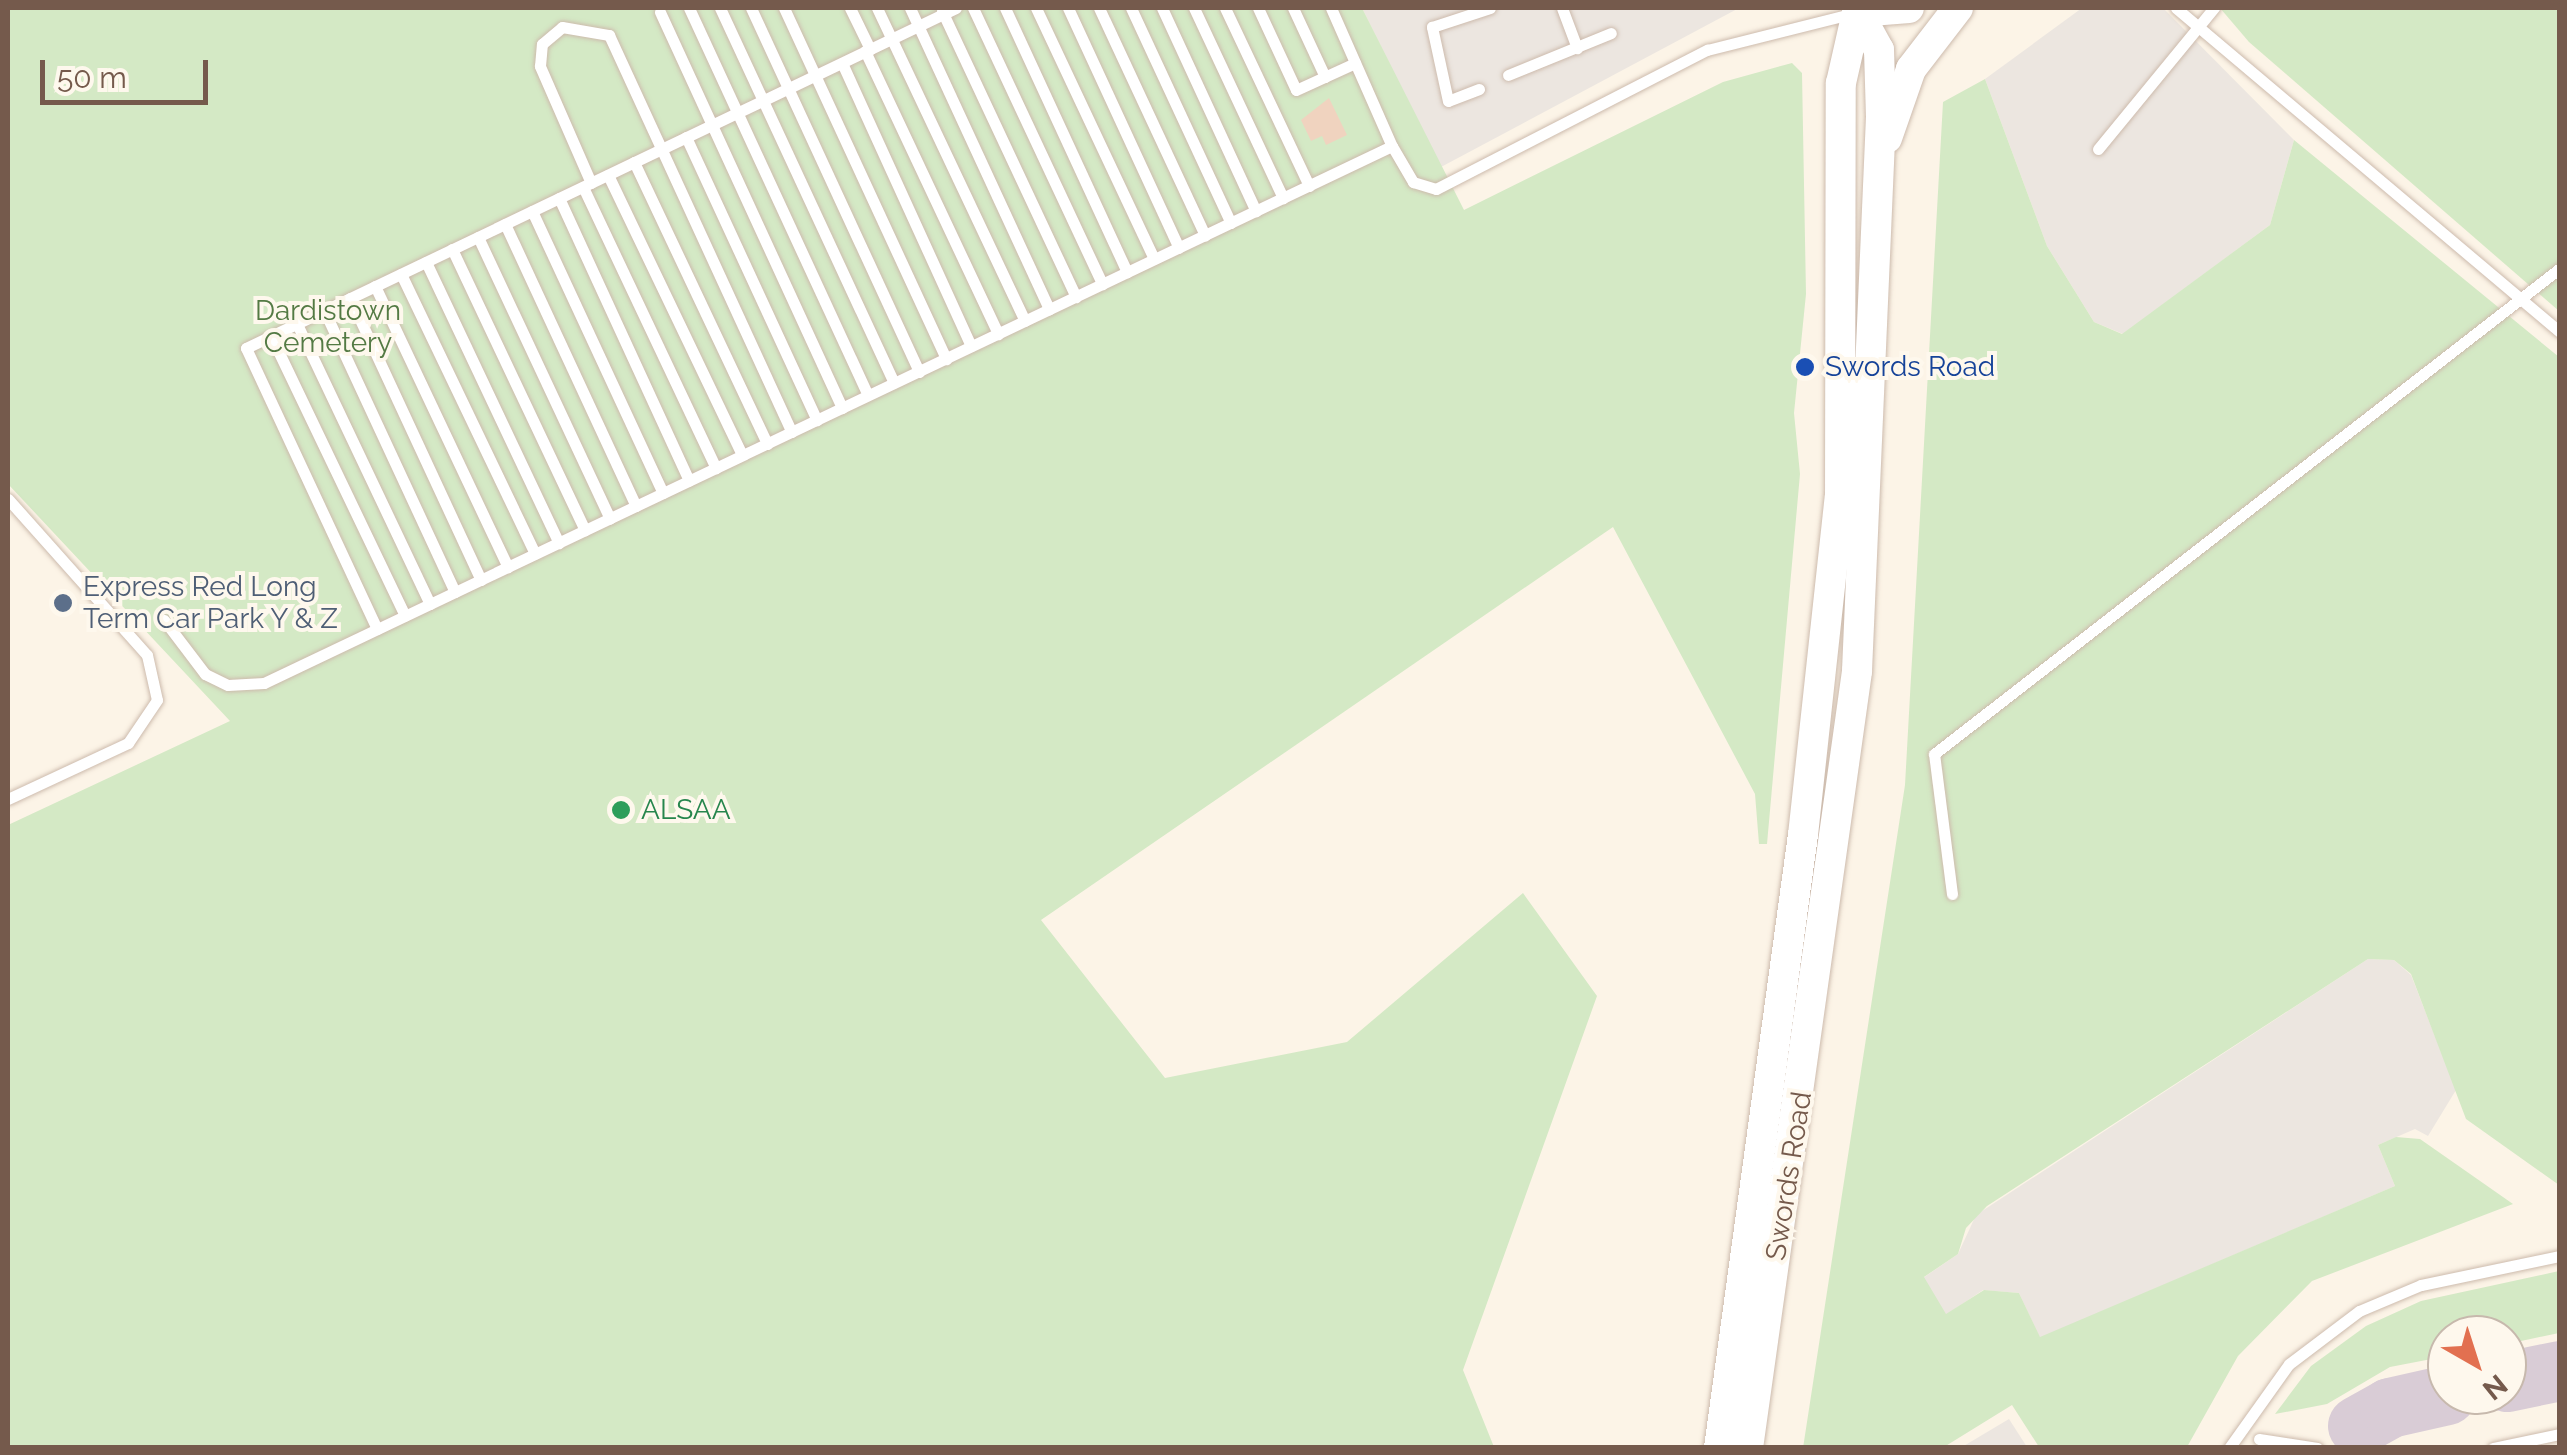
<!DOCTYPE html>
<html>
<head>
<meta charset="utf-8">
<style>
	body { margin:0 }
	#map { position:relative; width:2567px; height:1455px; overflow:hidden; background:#fcf4e7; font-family:Raleway,sans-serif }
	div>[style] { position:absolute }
	.industrial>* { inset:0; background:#ece6e0 }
	.green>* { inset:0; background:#d4e9c5 }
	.taxiway>* { height:60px; margin:-30px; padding:0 30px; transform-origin:30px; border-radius:30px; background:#d9ccd6 }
	.building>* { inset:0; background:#f0d3bf }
	.roads { filter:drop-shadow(0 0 2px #cdbbad) drop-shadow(0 0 2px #cdbbad) }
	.lane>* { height:11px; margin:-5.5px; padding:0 5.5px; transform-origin:5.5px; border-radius:5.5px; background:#fff }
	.secondary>* { height:30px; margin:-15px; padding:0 15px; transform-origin:15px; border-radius:15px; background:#fff }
	.dots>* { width:28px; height:28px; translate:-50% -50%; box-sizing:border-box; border:5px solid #fef8ed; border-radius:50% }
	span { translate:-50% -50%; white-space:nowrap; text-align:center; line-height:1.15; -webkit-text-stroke:8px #fef8ed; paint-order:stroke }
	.park-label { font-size:28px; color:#547a44 }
	.transit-label { font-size:28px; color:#164399 }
	.left { translate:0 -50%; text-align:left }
	.service-label { font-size:28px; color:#4e5e75 }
	.leisure-label { font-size:28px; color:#27864d }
	.street-label { font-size:28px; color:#755a4c }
	.frame { position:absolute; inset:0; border:10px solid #755a4c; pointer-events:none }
	.north { position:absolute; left:2427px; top:1315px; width:100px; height:100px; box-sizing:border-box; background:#fef8ed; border:2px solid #c7b9ad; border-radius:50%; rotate:141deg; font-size:28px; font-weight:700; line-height:40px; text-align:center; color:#755a4c }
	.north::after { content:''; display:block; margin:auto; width:35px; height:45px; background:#e27050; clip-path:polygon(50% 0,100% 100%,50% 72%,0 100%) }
	.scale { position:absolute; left:40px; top:60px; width:168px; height:45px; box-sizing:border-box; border:5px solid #755a4c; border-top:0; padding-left:12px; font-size:30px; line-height:35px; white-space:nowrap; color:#755a4c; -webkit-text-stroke:8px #fef8ed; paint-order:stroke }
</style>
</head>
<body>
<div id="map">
	<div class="industrial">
		<div style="clip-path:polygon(1362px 8px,1739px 8px,1441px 167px)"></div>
		<div style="clip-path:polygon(2082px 8px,2163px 8px,2294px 140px,2270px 225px,2123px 334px,2094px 322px,2047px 246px,1985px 79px)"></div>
		<div style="clip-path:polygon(2368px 959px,2394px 960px,2411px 975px,2456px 1090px,2428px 1136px,2415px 1129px,2378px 1145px,2395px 1186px,2040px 1338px,2019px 1293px,1983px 1290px,1946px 1315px,1923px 1278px,1958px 1254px,1976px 1215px)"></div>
		<div style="clip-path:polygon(2009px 1419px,2027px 1447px,1962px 1447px)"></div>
	</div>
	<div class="green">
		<div style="clip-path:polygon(8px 8px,1362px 8px,1464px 210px,1723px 82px,1792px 63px,1802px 73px,1806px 294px,1794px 413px,1800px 474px,1767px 844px,1759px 844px,1755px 794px,1613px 527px,1041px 920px,1165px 1078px,1347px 1042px,1523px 893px,1597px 996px,1463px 1370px,1494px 1447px,8px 1447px,8px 825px,230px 721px,8px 484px)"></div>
		<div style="clip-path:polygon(2220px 8px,2559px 8px,2559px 311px,2249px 42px)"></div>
		<div style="clip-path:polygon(1985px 79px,2047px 246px,2094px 322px,2122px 334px,2270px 225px,2294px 140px,2559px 357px,2559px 1185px,2466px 1119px,2411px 974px,2394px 960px,2368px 959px,1987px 1206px,1966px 1228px,1958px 1254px,1924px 1277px,1946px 1314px,1984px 1290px,2019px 1293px,2040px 1337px,2395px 1186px,2378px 1145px,2396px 1137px,2420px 1139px,2513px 1204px,2312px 1281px,2238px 1356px,2187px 1447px,2039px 1447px,2012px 1405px,1944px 1447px,1803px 1448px,1905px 785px,1943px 102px)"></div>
		<div style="clip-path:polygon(2559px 1271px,2559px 1333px,2507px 1344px,2507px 1335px,2447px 1335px,2447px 1356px,2390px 1367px,2327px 1404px,2275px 1414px,2311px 1366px,2366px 1326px,2421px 1301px)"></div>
	</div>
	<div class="taxiway">
		<div style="left:2507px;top:1382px;width:54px;rotate:-11.7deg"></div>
		<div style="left:2358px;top:1426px;width:37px;rotate:-29deg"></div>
		<div style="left:2390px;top:1408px;width:58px;rotate:-12.8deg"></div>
	</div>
	<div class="building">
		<div style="clip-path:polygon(1329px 98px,1347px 135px,1326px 145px,1322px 136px,1311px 141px,1301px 120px)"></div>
	</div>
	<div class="roads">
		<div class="lane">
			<div style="left:689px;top:8px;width:426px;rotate:65.2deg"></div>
			<div style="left:720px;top:8px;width:413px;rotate:65.1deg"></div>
			<div style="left:751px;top:8px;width:401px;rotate:65.2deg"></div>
			<div style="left:784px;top:8px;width:387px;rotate:65.2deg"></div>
			<div style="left:850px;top:8px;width:46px;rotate:64deg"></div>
			<div style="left:877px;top:8px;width:346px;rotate:64.7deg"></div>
			<div style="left:910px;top:8px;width:332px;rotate:65.2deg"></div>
			<div style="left:973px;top:8px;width:305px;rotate:64.9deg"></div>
			<div style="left:1005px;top:8px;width:291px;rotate:65.2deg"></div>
			<div style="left:1036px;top:8px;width:277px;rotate:64.8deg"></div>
			<div style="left:1068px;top:8px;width:264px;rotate:65.2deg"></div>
			<div style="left:1099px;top:8px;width:251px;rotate:65deg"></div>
			<div style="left:1131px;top:8px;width:237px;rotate:65.1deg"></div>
			<div style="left:1162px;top:8px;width:224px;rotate:65.2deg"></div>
			<div style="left:1194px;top:8px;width:210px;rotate:64.9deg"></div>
			<div style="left:1225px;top:8px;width:197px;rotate:64.7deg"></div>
			<div style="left:1258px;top:8px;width:90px;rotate:65.1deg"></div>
			<div style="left:1296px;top:90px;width:65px;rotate:-24.6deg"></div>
			<div style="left:1293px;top:8px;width:76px;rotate:65.1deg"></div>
			<div style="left:1331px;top:8px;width:151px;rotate:66.2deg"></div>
			<div style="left:1392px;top:146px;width:42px;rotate:59.7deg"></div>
			<div style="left:1413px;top:182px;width:24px;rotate:17deg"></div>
			<div style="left:1436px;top:189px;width:305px;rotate:-27.2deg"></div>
			<div style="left:1707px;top:50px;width:152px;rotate:-14.1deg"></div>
			<div style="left:1562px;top:8px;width:43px;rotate:69.4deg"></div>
			<div style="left:2176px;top:8px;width:502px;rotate:40.16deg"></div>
			<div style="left:942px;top:11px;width:316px;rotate:64.9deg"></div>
			<div style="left:660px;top:12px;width:436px;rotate:65.3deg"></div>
			<div style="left:865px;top:51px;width:313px;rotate:64.8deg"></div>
			<div style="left:842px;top:63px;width:311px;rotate:65.5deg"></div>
			<div style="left:1508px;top:75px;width:111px;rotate:-22.2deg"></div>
			<div style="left:1479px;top:89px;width:33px;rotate:159deg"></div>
			<div style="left:1448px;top:101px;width:76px;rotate:-102.2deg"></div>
			<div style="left:1432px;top:27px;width:61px;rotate:-18.1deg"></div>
			<div style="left:686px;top:137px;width:312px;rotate:65.2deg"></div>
			<div style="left:2098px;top:149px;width:183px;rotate:-50.6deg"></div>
			<div style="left:634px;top:162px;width:312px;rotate:64.7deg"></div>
			<div style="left:608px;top:175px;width:310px;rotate:64.4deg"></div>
			<div style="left:591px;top:183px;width:128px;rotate:-113.6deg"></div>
			<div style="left:540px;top:66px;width:22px;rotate:-85deg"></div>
			<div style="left:542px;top:44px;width:26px;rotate:-40deg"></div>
			<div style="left:562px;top:27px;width:48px;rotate:9.7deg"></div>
			<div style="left:609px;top:35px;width:437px;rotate:65.3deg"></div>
			<div style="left:583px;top:187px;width:311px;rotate:64.7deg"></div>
			<div style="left:559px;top:198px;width:311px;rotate:65.3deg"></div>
			<div style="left:532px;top:211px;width:311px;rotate:65.1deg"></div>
			<div style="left:505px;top:224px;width:311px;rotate:65.1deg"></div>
			<div style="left:478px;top:237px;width:311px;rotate:64.9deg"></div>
			<div style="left:452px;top:249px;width:311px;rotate:64.7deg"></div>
			<div style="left:426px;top:262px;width:311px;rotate:64.7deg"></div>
			<div style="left:401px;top:274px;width:310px;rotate:64.4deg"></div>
			<div style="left:375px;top:286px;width:311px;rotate:64.7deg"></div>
			<div style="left:350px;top:298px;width:311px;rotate:65.1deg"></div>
			<div style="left:324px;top:310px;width:311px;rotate:65.1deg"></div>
			<div style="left:297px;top:324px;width:310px;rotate:64.6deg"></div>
			<div style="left:271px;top:336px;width:310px;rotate:64.4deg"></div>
			<div style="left:8px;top:499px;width:209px;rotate:48.3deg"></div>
			<div style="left:147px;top:655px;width:46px;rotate:77.5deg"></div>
			<div style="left:157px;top:700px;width:52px;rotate:124deg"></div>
			<div style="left:128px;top:743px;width:132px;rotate:155deg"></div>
			<div style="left:164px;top:620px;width:68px;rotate:52.8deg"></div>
			<div style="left:205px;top:674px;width:25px;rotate:26deg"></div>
			<div style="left:228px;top:685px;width:36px;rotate:-3deg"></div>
			<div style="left:264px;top:683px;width:1249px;rotate:-25.46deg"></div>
			<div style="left:377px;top:629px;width:310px;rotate:-115deg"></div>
			<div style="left:246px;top:348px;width:787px;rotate:-25.59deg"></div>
			<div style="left:1952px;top:894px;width:141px;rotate:-97.3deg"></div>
			<div style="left:1934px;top:754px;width:793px;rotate:-37.82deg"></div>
			<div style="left:2259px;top:1439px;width:59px;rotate:8.8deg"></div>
			<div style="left:2229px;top:1448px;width:103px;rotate:-54.5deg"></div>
			<div style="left:2289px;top:1364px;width:88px;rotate:-37.1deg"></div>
			<div style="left:2359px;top:1311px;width:67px;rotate:-22.8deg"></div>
			<div style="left:2421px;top:1285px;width:142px;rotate:-11.8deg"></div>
			<div style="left:2493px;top:1448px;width:68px;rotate:-11.8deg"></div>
		</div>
		<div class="secondary">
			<div style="left:1858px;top:12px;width:51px;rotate:-4.5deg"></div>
			<div style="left:1887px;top:138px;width:73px;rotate:-70.8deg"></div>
			<div style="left:1911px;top:69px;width:77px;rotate:-52.4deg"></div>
			<div style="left:1719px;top:1448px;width:619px;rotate:-82.2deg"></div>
			<div style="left:1803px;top:835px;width:340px;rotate:-83.8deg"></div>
			<div style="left:1840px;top:497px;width:414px;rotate:-89.9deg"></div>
			<div style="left:1841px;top:83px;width:77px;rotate:-77.2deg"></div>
			<div style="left:1748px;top:1448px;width:785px;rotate:-82.01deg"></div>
			<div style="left:1857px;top:671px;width:555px;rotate:-87.52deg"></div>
			<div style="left:1881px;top:117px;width:67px;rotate:-91.7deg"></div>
			<div style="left:1879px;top:50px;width:43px;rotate:-118.9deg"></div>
		</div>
	</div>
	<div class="dots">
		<div style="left:1805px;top:367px;background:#1a4fb4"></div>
		<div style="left:63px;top:603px;background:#5c6f8a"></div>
		<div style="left:621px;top:810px;background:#2e9e5b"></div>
	</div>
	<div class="park-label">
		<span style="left:328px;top:327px">Dardistown<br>Cemetery</span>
	</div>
	<div class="transit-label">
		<span class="left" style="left:1825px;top:367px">Swords Road</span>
	</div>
	<div class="service-label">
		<span class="left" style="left:83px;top:603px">Express Red Long<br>Term Car Park Y &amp; Z</span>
	</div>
	<div class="leisure-label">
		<span class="left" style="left:641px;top:810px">ALSAA</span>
	</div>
	<div class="street-label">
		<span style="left:1789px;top:1176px;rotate:-81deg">Swords Road</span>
	</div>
	<div class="frame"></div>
	<div class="north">N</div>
	<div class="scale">50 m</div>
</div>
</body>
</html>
